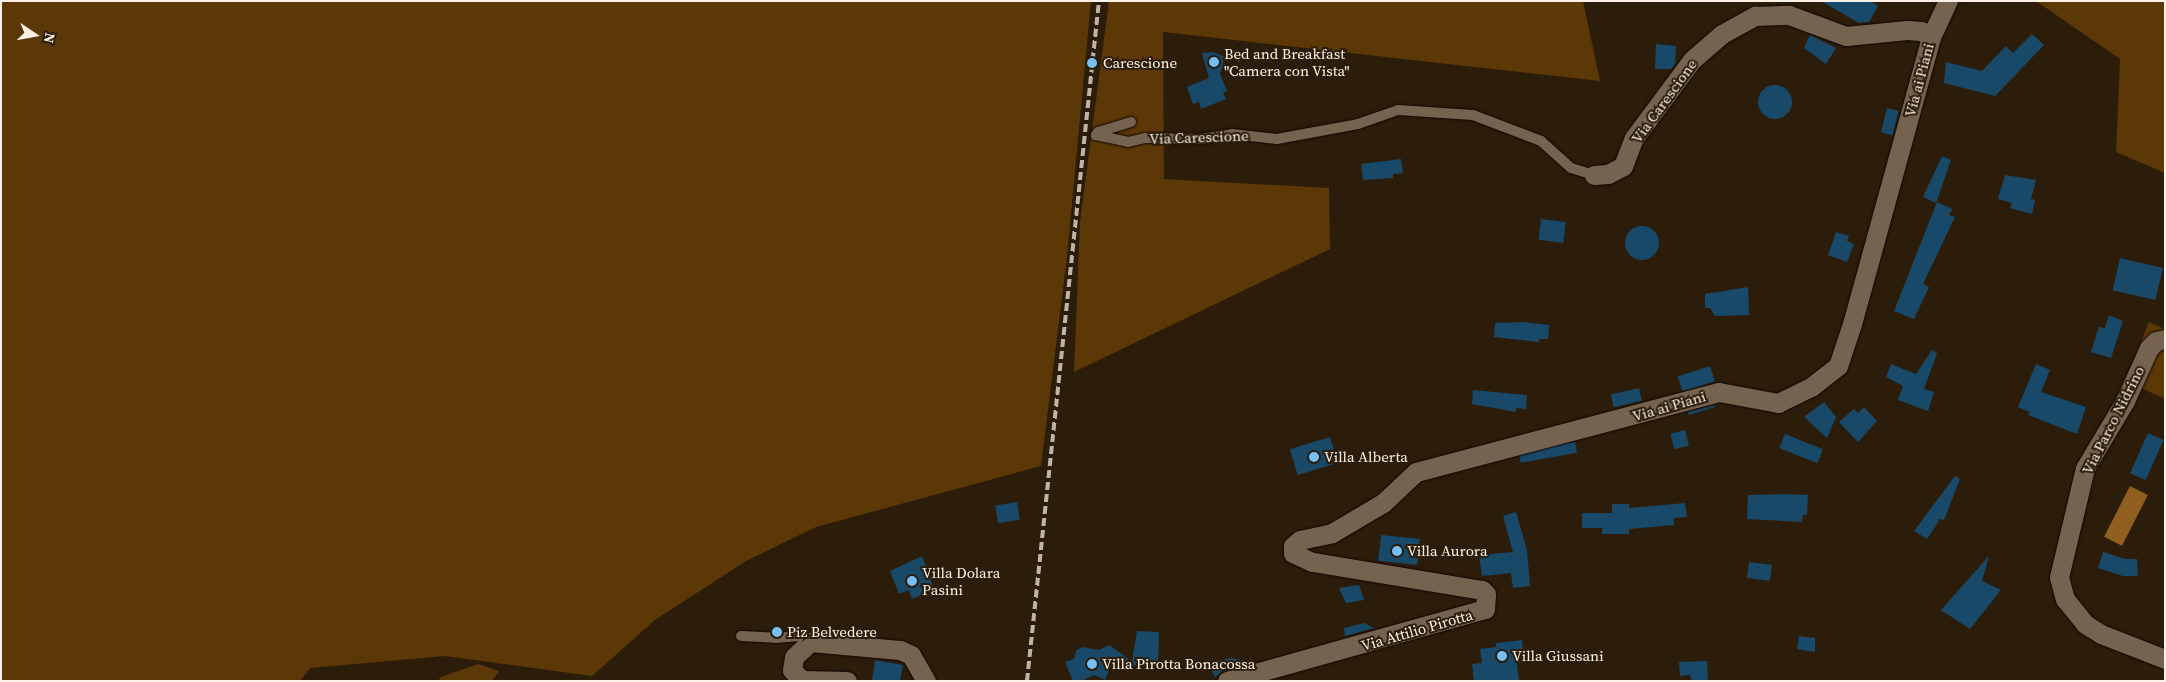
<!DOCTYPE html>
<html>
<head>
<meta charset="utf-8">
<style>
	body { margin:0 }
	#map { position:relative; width:2166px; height:682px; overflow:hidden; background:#2c1d0b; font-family:"Source Serif 4",serif }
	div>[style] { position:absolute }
	.green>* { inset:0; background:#5b3805 }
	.water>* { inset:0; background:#916021; transform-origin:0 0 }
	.building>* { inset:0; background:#194969; transform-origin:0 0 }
	.round { border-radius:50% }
	.roads { filter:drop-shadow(0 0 1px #130600) drop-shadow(0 0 1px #130600) }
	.service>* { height:10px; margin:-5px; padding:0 5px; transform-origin:5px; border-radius:5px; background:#75634f }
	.minor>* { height:19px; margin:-9.5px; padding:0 9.5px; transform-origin:9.5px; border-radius:9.5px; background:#75634f }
	.rail>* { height:4px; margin-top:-2px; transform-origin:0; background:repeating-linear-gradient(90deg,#c0b4a7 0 8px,transparent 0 12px) }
	.dots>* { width:14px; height:14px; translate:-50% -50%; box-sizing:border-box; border:2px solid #2c1d0b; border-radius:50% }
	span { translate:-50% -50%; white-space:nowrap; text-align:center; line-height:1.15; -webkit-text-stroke:4px #2c1d0b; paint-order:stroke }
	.poi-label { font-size:15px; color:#fbf1e6 }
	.left { translate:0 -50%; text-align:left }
	.street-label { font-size:15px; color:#fbf1e6 }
	.frame { position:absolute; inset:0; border:2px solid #fbf1e6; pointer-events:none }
	.north { position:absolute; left:10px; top:10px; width:50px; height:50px; -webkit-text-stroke:4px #2c1d0b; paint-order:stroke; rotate:102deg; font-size:14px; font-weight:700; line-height:20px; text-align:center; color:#fbf1e6 }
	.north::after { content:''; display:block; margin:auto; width:18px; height:22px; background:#fbf1e6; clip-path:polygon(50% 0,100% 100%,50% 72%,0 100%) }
</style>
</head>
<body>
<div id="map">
	<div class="green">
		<div style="clip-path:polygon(1px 1px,1091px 1px,1067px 257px,1041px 466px,816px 527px,746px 561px,655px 620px,592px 676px,445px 656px,310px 668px,300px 681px,1px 681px)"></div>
		<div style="clip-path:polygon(1109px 1px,1583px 1px,1600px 81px,1163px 32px,1164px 179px,1329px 188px,1330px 249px,1074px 372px,1080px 222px)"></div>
		<div style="clip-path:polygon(2036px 1px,2165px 1px,2165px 173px,2116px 152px,2120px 59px)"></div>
		<div style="clip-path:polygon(2149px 322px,2165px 329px,2165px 399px,2126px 381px)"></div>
		<div style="clip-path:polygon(478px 664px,499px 671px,492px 681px,438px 681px,441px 677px)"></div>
	</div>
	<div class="water">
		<div style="left:2130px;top:486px;width:20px;height:57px;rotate:27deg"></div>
	</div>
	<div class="building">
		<div style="clip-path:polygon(1821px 1px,1870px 1px,1878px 6px,1869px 22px,1859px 23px)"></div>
		<div style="clip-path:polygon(2032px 34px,2044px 45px,1995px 96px,1944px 83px,1946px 62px,1982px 71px,2006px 46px,2013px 53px)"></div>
		<div style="clip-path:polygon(1810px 35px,1836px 48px,1826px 64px,1804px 48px)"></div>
		<div style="clip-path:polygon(1656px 44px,1676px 46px,1675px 64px,1671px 69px,1655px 69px)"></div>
		<div style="clip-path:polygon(1213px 52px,1225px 57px,1220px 74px,1227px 91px,1223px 93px,1226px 99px,1201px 109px,1199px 102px,1193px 104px,1187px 87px,1209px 78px,1202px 53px)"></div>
		<div class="round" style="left:1758px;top:85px;width:34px;height:34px"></div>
		<div style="left:1887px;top:108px;width:12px;height:25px;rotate:14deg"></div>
		<div style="clip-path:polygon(1942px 156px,1951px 160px,1936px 203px,1923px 197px)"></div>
		<div style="clip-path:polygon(1401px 159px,1403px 173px,1393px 174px,1393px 178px,1363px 180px,1361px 164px)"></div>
		<div style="clip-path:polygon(2005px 175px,2036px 180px,2031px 199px,2035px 200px,2032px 214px,2010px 208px,2012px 203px,1998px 199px)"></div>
		<div style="clip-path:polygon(1937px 202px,1952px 209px,1949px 215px,1955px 217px,1923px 284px,1929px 287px,1914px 319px,1894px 311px)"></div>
		<div style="left:1541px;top:219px;width:25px;height:21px;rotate:7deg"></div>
		<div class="round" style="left:1625px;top:226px;width:34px;height:34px"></div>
		<div style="clip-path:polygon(1836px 232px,1849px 236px,1847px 241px,1854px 244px,1847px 262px,1828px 255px)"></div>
		<div style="left:2120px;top:258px;width:44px;height:33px;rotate:13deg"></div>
		<div style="clip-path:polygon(1748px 287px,1749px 315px,1715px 316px,1710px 308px,1705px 308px,1705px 294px)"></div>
		<div style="clip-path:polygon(2109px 315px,2123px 321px,2111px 358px,2091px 352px,2099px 327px,2105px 328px)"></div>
		<div style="clip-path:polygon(1524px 322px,1549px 325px,1548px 339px,1539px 339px,1539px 342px,1494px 337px,1495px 323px)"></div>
		<div style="clip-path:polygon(1932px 350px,1937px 353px,1924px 389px,1934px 392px,1928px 411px,1898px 400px,1903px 386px,1886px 377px,1891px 364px,1916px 374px)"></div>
		<div style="clip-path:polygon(2036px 364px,2050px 370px,2041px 392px,2086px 407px,2077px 434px,2028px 415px,2030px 412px,2018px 407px)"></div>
		<div style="left:1710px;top:366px;width:16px;height:34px;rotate:72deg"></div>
		<div style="left:1639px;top:388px;width:13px;height:29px;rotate:77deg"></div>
		<div style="clip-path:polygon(1473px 390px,1527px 395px,1526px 409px,1516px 408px,1516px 412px,1472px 404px)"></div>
		<div style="clip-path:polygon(1824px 402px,1836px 417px,1827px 438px,1804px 417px)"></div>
		<div style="clip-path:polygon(1714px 405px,1715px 407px,1689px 415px,1688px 412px)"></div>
		<div style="clip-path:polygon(1864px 407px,1877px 421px,1858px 442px,1839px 422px,1854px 409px,1858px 413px)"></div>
		<div style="left:1685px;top:430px;width:16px;height:15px;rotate:76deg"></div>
		<div style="left:2148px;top:433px;width:17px;height:44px;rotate:24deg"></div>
		<div style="left:1785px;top:434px;width:41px;height:15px;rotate:22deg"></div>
		<div style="left:1330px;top:437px;width:27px;height:42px;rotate:73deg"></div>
		<div style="left:1575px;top:442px;width:11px;height:57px;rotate:80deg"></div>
		<div style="clip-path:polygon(1955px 476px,1960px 479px,1944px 520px,1937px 519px,1939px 521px,1927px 539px,1914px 531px)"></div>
		<div style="clip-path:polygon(1785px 494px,1808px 495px,1807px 515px,1803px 515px,1802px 522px,1747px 519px,1748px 495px)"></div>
		<div style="left:1017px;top:502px;width:18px;height:22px;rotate:81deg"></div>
		<div style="clip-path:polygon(1685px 503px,1687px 517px,1674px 518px,1674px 525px,1629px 529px,1629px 534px,1602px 534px,1602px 528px,1582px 528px,1582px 513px,1612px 513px,1612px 504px,1629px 504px,1629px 508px)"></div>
		<div style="clip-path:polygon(1516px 512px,1527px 550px,1530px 586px,1513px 588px,1511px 573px,1482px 576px,1479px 555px,1513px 552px,1503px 516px)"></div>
		<div style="left:1381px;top:535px;width:39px;height:26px;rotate:6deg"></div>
		<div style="clip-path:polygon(2103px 552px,2125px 559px,2137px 559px,2138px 576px,2123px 576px,2098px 568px)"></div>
		<div style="clip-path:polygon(922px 556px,934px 589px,912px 599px,909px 590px,899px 594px,890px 571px)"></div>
		<div style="clip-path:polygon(1989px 556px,1982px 581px,2001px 590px,1970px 629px,1941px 610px)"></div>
		<div style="left:1749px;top:562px;width:23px;height:16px;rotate:7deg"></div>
		<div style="clip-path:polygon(1359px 585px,1364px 600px,1346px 603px,1339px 588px)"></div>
		<div style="clip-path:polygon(1364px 623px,1374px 628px,1345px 636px,1344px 628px)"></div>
		<div style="clip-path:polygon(1137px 631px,1159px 632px,1158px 666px,1111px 665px,1105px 680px,1094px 675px,1082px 681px,1073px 681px,1065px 662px,1074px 659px,1076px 651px,1082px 647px,1099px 650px,1109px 645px,1132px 661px)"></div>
		<div style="clip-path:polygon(1799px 636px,1815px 638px,1815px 652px,1797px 649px)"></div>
		<div style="clip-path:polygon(1522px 640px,1524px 663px,1517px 663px,1519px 681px,1474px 681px,1472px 664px,1482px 663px,1480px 649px,1496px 647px,1496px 643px)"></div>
		<div style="clip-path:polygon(1231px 658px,1240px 660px,1239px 666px,1224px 670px,1215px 677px,1211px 670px,1213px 662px)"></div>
		<div style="clip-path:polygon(875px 660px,903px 665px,900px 681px,872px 681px)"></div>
		<div style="clip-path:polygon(1707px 661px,1708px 680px,1692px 681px,1690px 675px,1680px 676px,1679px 662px)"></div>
	</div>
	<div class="roads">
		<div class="service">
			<div style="left:1131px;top:122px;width:34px;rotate:163deg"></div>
			<div style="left:1098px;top:132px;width:4px;rotate:124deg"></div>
			<div style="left:1096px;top:135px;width:33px;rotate:12deg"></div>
			<div style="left:1128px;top:142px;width:18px;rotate:-13deg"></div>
			<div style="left:1146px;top:138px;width:56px;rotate:1deg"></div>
			<div style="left:1202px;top:139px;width:30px;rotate:-9deg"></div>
			<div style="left:1232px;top:134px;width:45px;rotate:6.3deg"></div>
			<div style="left:1277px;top:139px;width:82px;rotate:-10.5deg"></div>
			<div style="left:1358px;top:124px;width:42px;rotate:-19.3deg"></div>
			<div style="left:1398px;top:110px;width:75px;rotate:3.8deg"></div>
			<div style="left:1473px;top:115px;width:73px;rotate:20.9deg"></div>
			<div style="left:1541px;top:141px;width:40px;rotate:42deg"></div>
			<div style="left:1571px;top:168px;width:24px;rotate:17deg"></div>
			<div style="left:741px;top:636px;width:35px;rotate:3deg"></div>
			<div style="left:776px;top:638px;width:23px;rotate:-5deg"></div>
			<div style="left:799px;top:636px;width:13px;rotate:29deg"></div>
		</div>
		<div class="minor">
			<div style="left:1594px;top:175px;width:14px;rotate:-4deg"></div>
			<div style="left:1608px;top:174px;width:17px;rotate:-28deg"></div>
			<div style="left:1623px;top:166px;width:30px;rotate:-69deg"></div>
			<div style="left:1634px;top:138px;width:97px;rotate:-53.4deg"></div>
			<div style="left:1692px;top:60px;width:40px;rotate:-41deg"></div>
			<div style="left:1722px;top:34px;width:38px;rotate:-29deg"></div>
			<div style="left:1755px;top:16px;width:34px;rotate:-2deg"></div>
			<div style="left:1789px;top:15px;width:61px;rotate:20.2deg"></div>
			<div style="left:1846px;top:36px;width:61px;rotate:-5.6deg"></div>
			<div style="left:1907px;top:30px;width:14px;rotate:4deg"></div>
			<div style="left:1921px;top:31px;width:12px;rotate:31deg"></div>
			<div style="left:2165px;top:339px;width:9px;rotate:167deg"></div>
			<div style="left:2156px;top:341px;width:10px;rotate:135deg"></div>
			<div style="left:2149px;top:348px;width:58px;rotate:114.4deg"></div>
			<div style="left:2125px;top:401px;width:78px;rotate:120.8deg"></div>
			<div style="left:2085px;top:468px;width:112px;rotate:103.4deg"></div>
			<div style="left:2059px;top:577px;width:23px;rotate:75deg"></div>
			<div style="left:2065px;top:599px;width:32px;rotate:51deg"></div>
			<div style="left:2085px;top:624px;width:19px;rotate:32deg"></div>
			<div style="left:2101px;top:634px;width:69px;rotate:21.3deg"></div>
			<div style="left:847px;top:681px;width:45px;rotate:-178.7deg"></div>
			<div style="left:802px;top:680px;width:14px;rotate:-135deg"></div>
			<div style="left:792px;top:670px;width:13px;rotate:-81deg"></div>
			<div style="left:794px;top:657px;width:22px;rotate:-43deg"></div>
			<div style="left:810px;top:642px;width:90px;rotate:5.1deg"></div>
			<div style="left:900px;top:650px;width:12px;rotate:24deg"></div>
			<div style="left:911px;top:655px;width:30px;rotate:60deg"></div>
			<div style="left:1227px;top:681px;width:268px;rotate:-15.6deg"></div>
			<div style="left:1485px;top:609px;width:15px;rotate:-86deg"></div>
			<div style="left:1486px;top:594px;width:6px;rotate:-135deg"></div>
			<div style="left:1482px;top:590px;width:172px;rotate:-170.6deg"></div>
			<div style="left:1312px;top:562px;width:21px;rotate:-155deg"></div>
			<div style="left:1293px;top:553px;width:7px;rotate:-90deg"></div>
			<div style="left:1293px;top:546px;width:9px;rotate:-41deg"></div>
			<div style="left:1300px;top:540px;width:33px;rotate:-12deg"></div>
			<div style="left:1332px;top:533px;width:59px;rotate:-30.5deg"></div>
			<div style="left:1383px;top:503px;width:45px;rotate:-43.2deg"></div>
			<div style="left:1416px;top:472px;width:313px;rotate:-14.8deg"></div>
			<div style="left:1719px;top:392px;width:60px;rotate:10.6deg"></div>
			<div style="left:1778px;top:403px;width:37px;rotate:-26deg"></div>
			<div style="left:1811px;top:387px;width:34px;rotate:-38deg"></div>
			<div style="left:1838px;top:366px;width:44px;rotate:-71.6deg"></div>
			<div style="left:1852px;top:324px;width:298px;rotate:-74.6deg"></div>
			<div style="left:1931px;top:37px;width:40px;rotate:-65deg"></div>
		</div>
	</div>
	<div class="rail">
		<div style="left:1027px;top:681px;width:684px;rotate:-83.96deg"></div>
	</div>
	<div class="dots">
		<div style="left:1214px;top:62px;background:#76c0f7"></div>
		<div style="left:1092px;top:63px;background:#76c0f7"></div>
		<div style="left:1314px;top:457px;background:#76c0f7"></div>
		<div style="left:1397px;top:551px;background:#76c0f7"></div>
		<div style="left:912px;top:581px;background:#76c0f7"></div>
		<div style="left:777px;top:632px;background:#76c0f7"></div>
		<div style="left:1502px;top:656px;background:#76c0f7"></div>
		<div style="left:1092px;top:664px;background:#76c0f7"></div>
	</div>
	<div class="poi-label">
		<span class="left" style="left:1224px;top:62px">Bed and Breakfast<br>"Camera con Vista"</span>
		<span class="left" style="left:1103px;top:63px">Carescione</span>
		<span class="left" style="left:1324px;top:457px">Villa Alberta</span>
		<span class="left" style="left:1407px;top:551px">Villa Aurora</span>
		<span class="left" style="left:922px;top:581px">Villa Dolara<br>Pasini</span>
		<span class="left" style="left:787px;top:632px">Piz Belvedere</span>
		<span class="left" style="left:1512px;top:656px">Villa Giussani</span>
		<span class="left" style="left:1102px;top:664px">Villa Pirotta Bonacossa</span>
	</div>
	<div class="street-label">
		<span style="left:1919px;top:80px;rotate:-75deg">Via ai Piani</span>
		<span style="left:1664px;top:101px;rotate:-54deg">Via Carescione</span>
		<span style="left:1199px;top:137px;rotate:-2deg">Via Carescione</span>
		<span style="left:1669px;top:406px;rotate:-16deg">Via ai Piani</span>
		<span style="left:2113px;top:420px;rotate:-63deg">Via Parco Nidrino</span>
		<span style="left:1417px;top:630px;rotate:-16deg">Via Attilio Pirotta</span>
	</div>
	<div class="frame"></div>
	<div class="north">N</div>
</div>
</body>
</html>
